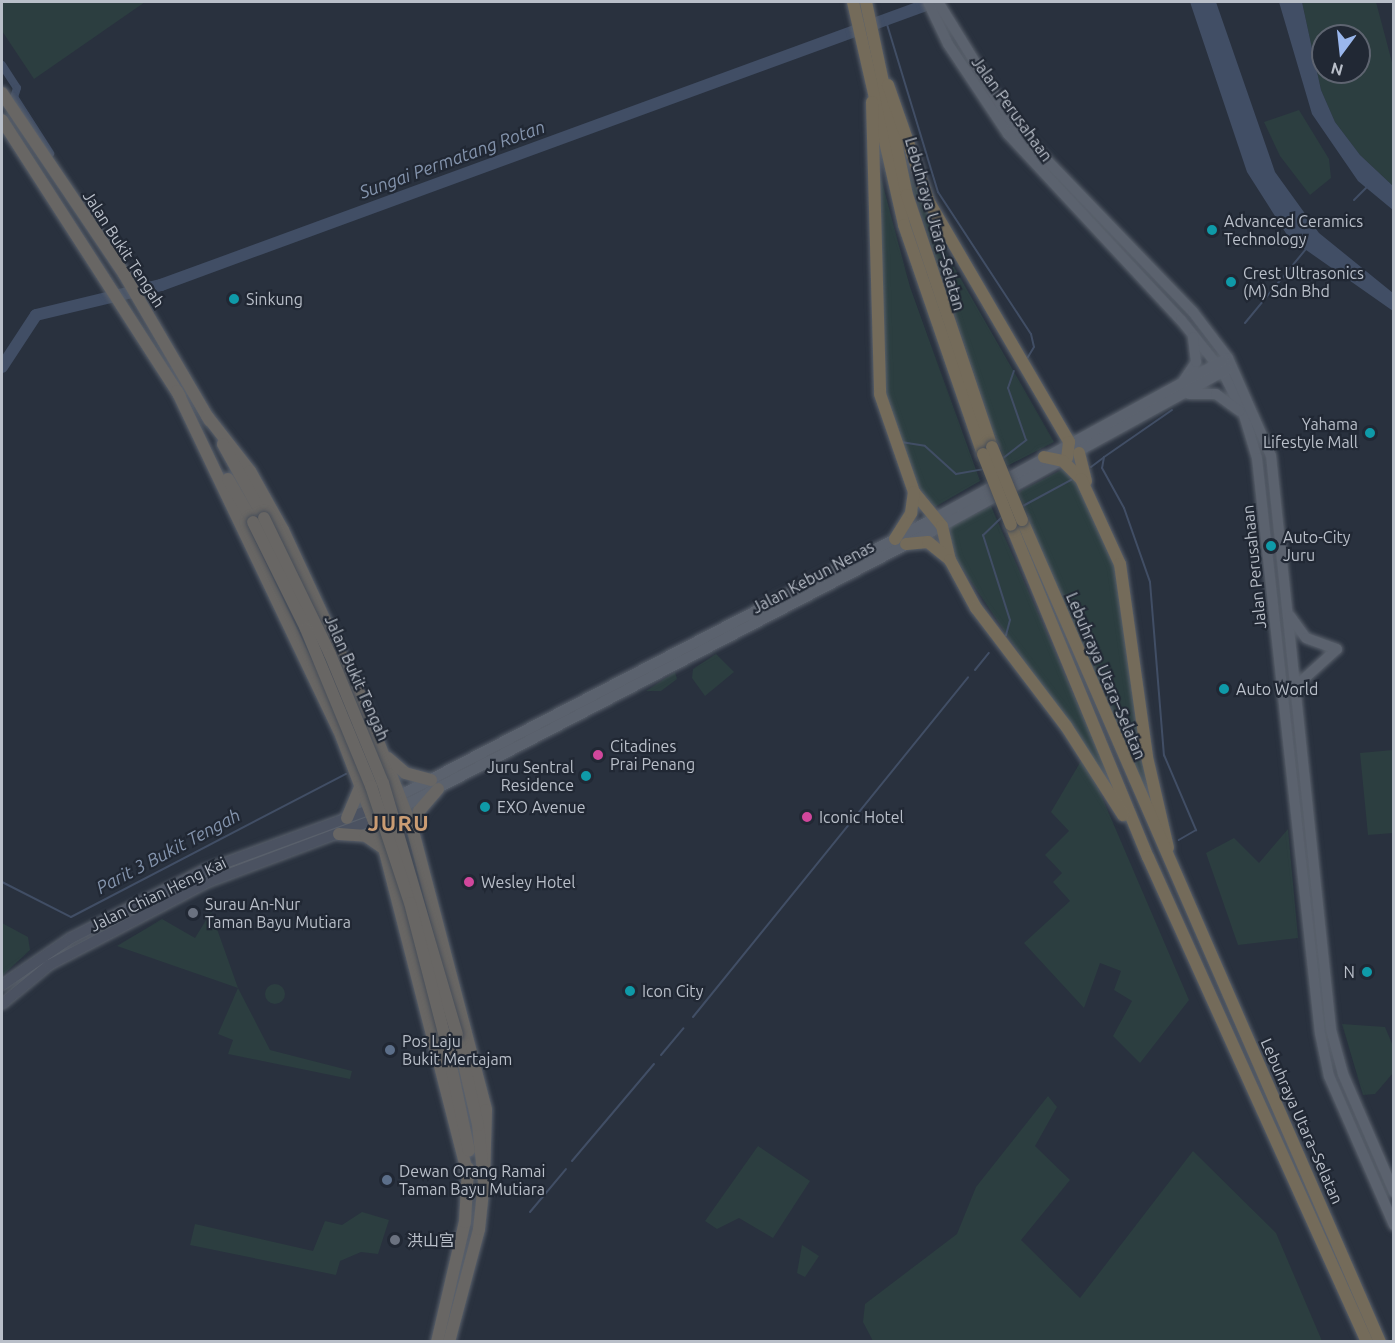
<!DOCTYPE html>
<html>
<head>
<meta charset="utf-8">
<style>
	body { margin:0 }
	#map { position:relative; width:1395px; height:1343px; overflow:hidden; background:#29313e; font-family:Ubuntu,"Noto Sans SC",sans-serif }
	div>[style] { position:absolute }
	.green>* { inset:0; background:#2c3e40 }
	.round { border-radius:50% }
	.water>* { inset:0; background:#414e65 }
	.stream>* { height:2px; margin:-1px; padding:0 1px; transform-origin:1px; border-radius:1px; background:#414e65 }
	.canal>* { height:8px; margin:-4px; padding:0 4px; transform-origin:4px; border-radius:4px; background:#414e65 }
	.river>* { height:12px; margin:-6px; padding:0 6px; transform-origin:6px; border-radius:6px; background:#414e65 }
	.roads { filter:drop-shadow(0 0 2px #5a616c) drop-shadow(0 0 2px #5a616c) }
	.secondary>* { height:10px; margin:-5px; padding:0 5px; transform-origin:5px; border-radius:5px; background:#4b5261 }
	.primary>* { height:10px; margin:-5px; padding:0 5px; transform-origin:5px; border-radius:5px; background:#5b626e }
	.trunk>* { height:12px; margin:-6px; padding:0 6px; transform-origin:6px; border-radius:6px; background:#686664 }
	.motorway>* { height:12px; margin:-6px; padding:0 6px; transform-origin:6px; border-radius:6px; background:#746b5a }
	.bridges { filter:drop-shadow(0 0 2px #474e59) drop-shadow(0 0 2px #474e59) }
	.trunk-bridge>* { height:12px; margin:-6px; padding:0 6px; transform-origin:6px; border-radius:6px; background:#686664 }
	.motorway-bridge>* { height:12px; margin:-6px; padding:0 6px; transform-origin:6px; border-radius:6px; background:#746b5a }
	.dots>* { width:16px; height:16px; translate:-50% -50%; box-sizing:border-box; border:3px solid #212834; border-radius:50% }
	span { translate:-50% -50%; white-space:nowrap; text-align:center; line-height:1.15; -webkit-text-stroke:4.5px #212834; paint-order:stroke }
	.street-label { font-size:16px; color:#b9bfc9 }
	.poi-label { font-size:16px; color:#b9bfc9 }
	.left { translate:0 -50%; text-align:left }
	.right { translate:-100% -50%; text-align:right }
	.water-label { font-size:18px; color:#8494ad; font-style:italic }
	.district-label { font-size:22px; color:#ca9c73; font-weight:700; letter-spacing:1.5px }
	.frame { position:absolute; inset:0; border:3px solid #b9bfc9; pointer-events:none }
	.north { position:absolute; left:1311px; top:24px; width:60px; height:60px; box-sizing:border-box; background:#212834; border:2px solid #5e6470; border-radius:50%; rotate:195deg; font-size:16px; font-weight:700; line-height:24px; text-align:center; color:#b9bfc9 }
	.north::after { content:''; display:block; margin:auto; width:21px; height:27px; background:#9ab7ed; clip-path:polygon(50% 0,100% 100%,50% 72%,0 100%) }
</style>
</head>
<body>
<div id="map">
	<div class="green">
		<div style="clip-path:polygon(2px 2px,145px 2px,34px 79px,2px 31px)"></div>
		<div style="clip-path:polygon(evenodd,1302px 2px,1376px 2px,1393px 66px,1393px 186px,1360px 155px,1335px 122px,1321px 90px,1302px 2px,1323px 36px,1359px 36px,1359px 72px,1323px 72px,1323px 36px)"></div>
		<div style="clip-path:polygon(1299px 110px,1329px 159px,1331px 178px,1310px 195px,1280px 156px,1264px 122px)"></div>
		<div style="clip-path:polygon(902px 157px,941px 244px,1054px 442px,1005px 467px)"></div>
		<div style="clip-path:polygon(877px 163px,910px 287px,980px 481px,935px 507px,917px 486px,882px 387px)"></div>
		<div style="clip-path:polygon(1065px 468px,1076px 477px,1111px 550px,1122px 585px,1151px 803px,1015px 494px)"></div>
		<div style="clip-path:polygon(991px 506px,1122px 806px,952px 553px,950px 527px)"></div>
		<div style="clip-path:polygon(716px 654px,734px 672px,705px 696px,692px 678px,693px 669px)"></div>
		<div style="clip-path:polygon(675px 672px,677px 679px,661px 691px,646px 691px)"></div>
		<div style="clip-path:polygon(1393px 750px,1393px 833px,1368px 835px,1360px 753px)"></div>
		<div style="clip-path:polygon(1081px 761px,1098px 788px,1189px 1000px,1140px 1063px,1113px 1036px,1132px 1001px,1114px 990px,1121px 971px,1100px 963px,1084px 1008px,1024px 943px,1070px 901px,1053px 882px,1062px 873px,1045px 855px,1069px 831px,1051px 812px)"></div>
		<div style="clip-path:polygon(1288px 829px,1298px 938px,1238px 945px,1206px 853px,1234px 838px,1259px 863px)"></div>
		<div style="clip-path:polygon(211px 912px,238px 988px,270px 1050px,352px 1071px,350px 1079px,228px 1054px,233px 1040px,218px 1034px,238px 988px,117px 946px,162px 919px,195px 938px)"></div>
		<div style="clip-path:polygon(2px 923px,28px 937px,30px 950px,2px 976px)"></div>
		<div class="round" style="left:265px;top:984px;width:20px;height:20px"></div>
		<div style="clip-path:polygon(1342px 1024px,1385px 1027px,1393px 1046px,1393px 1073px,1375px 1094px,1363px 1095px)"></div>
		<div style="clip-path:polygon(1048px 1096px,1057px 1107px,1035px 1146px,1070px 1180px,1021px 1240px,1080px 1298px,1193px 1151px,1276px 1233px,1322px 1341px,873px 1341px,863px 1322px,865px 1304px,957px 1234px,976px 1187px)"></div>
		<div style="clip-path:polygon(758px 1146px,810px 1181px,773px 1238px,739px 1218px,717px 1229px,705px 1221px)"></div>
		<div style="clip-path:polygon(362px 1212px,389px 1220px,378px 1254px,361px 1252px,340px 1261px,336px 1275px,190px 1245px,195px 1224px,313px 1251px,325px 1221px,342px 1225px)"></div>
		<div style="clip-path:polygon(802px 1245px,819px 1256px,805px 1277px,797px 1273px)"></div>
	</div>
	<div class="water">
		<div style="clip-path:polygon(1190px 2px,1216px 2px,1275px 172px,1319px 233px,1393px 293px,1393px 311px,1289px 238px,1247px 172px)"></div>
		<div style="clip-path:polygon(1279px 2px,1302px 2px,1321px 90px,1335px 122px,1360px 155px,1393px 186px,1393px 210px,1358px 181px,1312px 114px)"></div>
	</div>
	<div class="stream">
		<div style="left:886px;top:21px;width:179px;rotate:73.1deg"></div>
		<div style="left:938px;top:192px;width:170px;rotate:56.8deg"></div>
		<div style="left:1031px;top:334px;width:13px;rotate:77deg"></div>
		<div style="left:1034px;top:347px;width:12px;rotate:121deg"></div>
		<div style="left:1354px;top:200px;width:18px;rotate:-45deg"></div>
		<div style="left:1245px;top:323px;width:96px;rotate:-50.5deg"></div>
		<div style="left:1172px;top:410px;width:83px;rotate:145.3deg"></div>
		<div style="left:1104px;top:457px;width:11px;rotate:100deg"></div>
		<div style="left:1102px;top:468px;width:46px;rotate:61.2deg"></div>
		<div style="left:1124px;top:508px;width:78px;rotate:70.6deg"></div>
		<div style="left:1150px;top:582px;width:174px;rotate:85.4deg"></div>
		<div style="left:1164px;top:755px;width:82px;rotate:66.9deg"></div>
		<div style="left:1196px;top:830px;width:20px;rotate:150deg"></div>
		<div style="left:901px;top:442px;width:24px;rotate:9deg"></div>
		<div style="left:925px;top:446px;width:42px;rotate:42.1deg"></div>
		<div style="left:956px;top:474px;width:28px;rotate:-10deg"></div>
		<div style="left:1002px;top:459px;width:31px;rotate:-38deg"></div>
		<div style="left:1026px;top:440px;width:55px;rotate:-109.1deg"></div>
		<div style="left:1008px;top:388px;width:18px;rotate:-71deg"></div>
		<div style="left:1091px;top:467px;width:15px;rotate:-37deg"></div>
		<div style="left:1021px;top:507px;width:57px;rotate:-28.4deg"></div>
		<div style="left:1003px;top:516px;width:28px;rotate:136deg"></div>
		<div style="left:983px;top:535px;width:89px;rotate:72.4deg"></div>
		<div style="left:1010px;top:620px;width:16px;rotate:105deg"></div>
		<div style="left:975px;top:670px;width:22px;rotate:-51deg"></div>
		<div style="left:2px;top:882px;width:77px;rotate:26.9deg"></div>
		<div style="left:71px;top:917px;width:310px;rotate:-27.5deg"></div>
		<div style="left:693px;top:1017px;width:437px;rotate:-51deg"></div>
		<div style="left:661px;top:1055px;width:35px;rotate:-50deg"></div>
		<div style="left:572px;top:1161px;width:127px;rotate:-49.8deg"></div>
		<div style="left:530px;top:1212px;width:56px;rotate:-50.1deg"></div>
	</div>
	<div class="canal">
		<div style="left:2px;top:65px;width:27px;rotate:57deg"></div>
		<div style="left:17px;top:88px;width:9px;rotate:108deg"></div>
		<div style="left:14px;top:97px;width:67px;rotate:57.3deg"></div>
	</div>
	<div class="river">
		<div style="left:2px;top:367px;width:62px;rotate:-56.8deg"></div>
		<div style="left:36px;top:315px;width:129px;rotate:-13.5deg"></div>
		<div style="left:161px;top:285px;width:823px;rotate:-20.11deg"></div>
	</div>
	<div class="roads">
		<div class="secondary">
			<div style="left:2px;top:985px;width:83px;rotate:-34.3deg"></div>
			<div style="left:71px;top:938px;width:148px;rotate:-26.9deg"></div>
			<div style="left:203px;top:871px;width:177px;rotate:-20.2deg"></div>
			<div style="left:2px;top:1004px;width:61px;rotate:-39.7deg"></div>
			<div style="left:49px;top:965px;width:179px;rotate:-27.6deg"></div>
			<div style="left:208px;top:882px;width:176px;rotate:-20.6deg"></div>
		</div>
		<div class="primary">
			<div style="left:928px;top:2px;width:47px;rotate:64.5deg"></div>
			<div style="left:948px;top:44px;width:108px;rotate:56.3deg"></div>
			<div style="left:1008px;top:134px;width:254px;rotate:47.1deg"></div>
			<div style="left:1181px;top:320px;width:67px;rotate:51.1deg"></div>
			<div style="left:1223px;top:372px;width:48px;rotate:64deg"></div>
			<div style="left:1244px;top:415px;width:45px;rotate:73.2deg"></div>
			<div style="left:1257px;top:458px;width:578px;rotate:83.75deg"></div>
			<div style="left:1320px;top:1033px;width:44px;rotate:78.2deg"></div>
			<div style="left:1329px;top:1076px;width:163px;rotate:66.4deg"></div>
			<div style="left:938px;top:2px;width:147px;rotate:58.4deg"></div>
			<div style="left:1015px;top:127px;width:257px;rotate:46.1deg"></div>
			<div style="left:1193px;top:312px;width:58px;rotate:52.7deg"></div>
			<div style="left:1228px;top:358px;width:107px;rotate:66.3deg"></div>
			<div style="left:1271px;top:456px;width:577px;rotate:84.03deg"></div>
			<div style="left:1331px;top:1030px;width:46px;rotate:74.7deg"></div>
			<div style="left:1343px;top:1074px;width:129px;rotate:66.6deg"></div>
			<div style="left:1184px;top:380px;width:22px;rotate:-56deg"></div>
			<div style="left:1196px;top:362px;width:25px;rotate:-97deg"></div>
			<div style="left:1189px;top:394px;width:27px"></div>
			<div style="left:1216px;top:394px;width:29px;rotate:36deg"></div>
			<div style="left:1290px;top:616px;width:27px;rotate:54deg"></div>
			<div style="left:1306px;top:638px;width:33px;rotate:20deg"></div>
			<div style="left:1296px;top:686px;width:55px;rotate:-42.1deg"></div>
			<div style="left:381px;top:805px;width:626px;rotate:-27.38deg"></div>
			<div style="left:937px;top:517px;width:327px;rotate:-28.7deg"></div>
			<div style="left:396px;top:810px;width:615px;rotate:-27.48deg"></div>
			<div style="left:942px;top:526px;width:326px;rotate:-28.8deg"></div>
		</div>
		<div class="trunk">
			<div style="left:2px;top:93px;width:218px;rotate:56deg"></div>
			<div style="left:124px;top:274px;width:170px;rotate:59.7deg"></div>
			<div style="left:2px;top:120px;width:328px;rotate:57.2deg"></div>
			<div style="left:177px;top:391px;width:376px;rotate:64.5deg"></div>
			<div style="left:339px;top:730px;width:126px;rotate:69.1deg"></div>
			<div style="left:384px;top:848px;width:339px;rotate:75.6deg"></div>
			<div style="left:207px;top:416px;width:70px;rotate:52deg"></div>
			<div style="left:250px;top:471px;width:68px;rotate:60.8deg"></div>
			<div style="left:283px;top:530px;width:182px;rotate:65deg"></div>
			<div style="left:360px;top:695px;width:146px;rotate:68.7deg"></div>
			<div style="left:413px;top:831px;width:288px;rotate:75.3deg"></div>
			<div style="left:486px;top:1110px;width:72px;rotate:91.6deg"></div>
			<div style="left:223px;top:444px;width:85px;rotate:61deg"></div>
			<div style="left:228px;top:479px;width:50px;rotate:59.8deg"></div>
			<div style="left:388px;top:758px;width:23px;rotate:41deg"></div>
			<div style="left:405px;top:773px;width:27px;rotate:15deg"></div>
			<div style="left:347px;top:818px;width:34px;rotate:-67deg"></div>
			<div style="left:413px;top:831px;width:21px;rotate:-73deg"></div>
			<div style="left:419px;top:811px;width:29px;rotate:-49deg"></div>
			<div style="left:339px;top:834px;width:27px;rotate:4deg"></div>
			<div style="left:366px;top:836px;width:21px;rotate:35deg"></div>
			<div style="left:445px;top:1037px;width:116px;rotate:78.1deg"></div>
			<div style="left:437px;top:1342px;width:123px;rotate:-76.9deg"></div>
			<div style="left:465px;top:1222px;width:54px;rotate:-86.8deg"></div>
			<div style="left:449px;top:1342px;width:117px;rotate:-75.1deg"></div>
			<div style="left:479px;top:1229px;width:47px;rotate:-83.9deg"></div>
			<div style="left:484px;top:1182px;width:57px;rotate:-96deg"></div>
			<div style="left:478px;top:1125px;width:93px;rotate:-103deg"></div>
		</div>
		<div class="motorway">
			<div style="left:853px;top:2px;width:229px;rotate:77.1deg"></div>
			<div style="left:904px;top:225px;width:242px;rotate:71deg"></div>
			<div style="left:866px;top:2px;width:197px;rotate:78deg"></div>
			<div style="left:907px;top:195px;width:266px;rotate:71.4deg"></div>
			<div style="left:888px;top:85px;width:124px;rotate:70.7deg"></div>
			<div style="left:929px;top:202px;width:278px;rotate:59.7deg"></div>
			<div style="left:1069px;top:442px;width:16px;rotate:97deg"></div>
			<div style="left:872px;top:102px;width:292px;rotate:88.4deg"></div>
			<div style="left:880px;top:394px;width:104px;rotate:70.9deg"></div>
			<div style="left:914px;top:492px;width:44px;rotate:50.5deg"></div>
			<div style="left:942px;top:526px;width:35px;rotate:77deg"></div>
			<div style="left:1079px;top:453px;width:29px;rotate:76deg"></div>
			<div style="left:1044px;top:457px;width:19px;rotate:12deg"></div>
			<div style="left:1063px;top:461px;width:25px;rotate:45deg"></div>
			<div style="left:1081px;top:479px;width:94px;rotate:65.4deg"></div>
			<div style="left:1120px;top:564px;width:195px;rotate:82deg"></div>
			<div style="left:1147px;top:757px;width:93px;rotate:77deg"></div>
			<div style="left:1022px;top:520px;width:897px;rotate:66.47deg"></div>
			<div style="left:1011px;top:525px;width:359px;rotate:67.6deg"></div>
			<div style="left:1148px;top:857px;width:532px;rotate:65.7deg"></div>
			<div style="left:895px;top:539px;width:31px;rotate:-58deg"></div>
			<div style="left:911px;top:513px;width:21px;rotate:-82deg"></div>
			<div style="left:906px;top:544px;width:22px;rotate:-5deg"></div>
			<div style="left:928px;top:542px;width:28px;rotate:39deg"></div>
			<div style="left:950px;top:560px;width:55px;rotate:61.6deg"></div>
			<div style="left:976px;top:608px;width:148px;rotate:52.7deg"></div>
			<div style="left:1066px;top:726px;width:106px;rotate:57.4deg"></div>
		</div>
	</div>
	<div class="bridges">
		<div class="trunk-bridge">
			<div style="left:264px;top:518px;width:151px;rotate:64.1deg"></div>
			<div style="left:330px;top:654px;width:139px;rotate:67.7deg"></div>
			<div style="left:383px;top:783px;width:262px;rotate:73.6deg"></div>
			<div style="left:253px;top:522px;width:119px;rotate:63.6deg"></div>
			<div style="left:306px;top:629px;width:170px;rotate:67.5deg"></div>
			<div style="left:371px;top:786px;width:123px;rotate:71.6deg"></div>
			<div style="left:410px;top:903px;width:138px;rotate:75.4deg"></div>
		</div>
		<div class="motorway-bridge">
			<div style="left:992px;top:447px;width:79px;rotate:67.7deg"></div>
			<div style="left:983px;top:454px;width:76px;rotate:68.5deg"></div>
		</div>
	</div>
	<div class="dots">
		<div style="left:1212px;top:230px;background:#0f9aa8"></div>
		<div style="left:1231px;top:282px;background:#0f9aa8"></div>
		<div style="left:234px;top:299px;background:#0f9aa8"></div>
		<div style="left:1370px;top:433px;background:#0f9aa8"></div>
		<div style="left:1271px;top:546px;background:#0f9aa8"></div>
		<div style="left:1224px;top:689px;background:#0f9aa8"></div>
		<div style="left:598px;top:755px;background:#d1479c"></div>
		<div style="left:586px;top:776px;background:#0f9aa8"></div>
		<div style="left:485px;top:807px;background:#0f9aa8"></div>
		<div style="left:807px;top:817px;background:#d1479c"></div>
		<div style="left:469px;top:882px;background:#d1479c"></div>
		<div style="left:193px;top:913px;background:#6b7280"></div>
		<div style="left:1367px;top:972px;background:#0f9aa8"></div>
		<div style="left:630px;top:991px;background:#0f9aa8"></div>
		<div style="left:390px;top:1050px;background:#5c6f8a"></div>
		<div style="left:387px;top:1180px;background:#5c6f8a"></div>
		<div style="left:395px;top:1240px;background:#6b7280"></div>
	</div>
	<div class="street-label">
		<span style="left:1012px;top:109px;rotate:54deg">Jalan Perusahaan</span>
		<span style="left:935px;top:224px;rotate:74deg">Lebuhraya Utara–Selatan</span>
		<span style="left:124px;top:249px;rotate:57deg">Jalan Bukit Tengah</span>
		<span style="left:1254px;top:567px;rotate:-96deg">Jalan Perusahaan</span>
		<span style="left:813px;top:577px;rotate:-28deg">Jalan Kebun Nenas</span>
		<span style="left:1106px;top:676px;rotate:67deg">Lebuhraya Utara–Selatan</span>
		<span style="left:357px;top:678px;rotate:66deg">Jalan Bukit Tengah</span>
		<span style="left:158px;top:894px;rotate:-26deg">Jalan Chian Heng Kai</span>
		<span style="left:1302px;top:1121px;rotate:66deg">Lebuhraya Utara–Selatan</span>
	</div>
	<div class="poi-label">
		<span class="left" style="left:1224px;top:230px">Advanced Ceramics<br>Technology</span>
		<span class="left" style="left:1243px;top:282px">Crest Ultrasonics<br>(M) Sdn Bhd</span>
		<span class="left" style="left:246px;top:299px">Sinkung</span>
		<span class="right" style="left:1358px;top:433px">Yahama<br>Lifestyle Mall</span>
		<span class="left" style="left:1283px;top:546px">Auto-City<br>Juru</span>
		<span class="left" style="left:1236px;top:689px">Auto World</span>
		<span class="left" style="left:610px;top:755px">Citadines<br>Prai Penang</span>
		<span class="right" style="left:574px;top:776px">Juru Sentral<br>Residence</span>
		<span class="left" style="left:497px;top:807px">EXO Avenue</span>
		<span class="left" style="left:819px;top:817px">Iconic Hotel</span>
		<span class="left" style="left:481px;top:882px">Wesley Hotel</span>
		<span class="left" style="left:205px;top:913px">Surau An-Nur<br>Taman Bayu Mutiara</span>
		<span class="right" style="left:1355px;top:972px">N</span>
		<span class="left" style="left:642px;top:991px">Icon City</span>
		<span class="left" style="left:402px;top:1050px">Pos Laju<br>Bukit Mertajam</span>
		<span class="left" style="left:399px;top:1180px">Dewan Orang Ramai<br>Taman Bayu Mutiara</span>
		<span class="left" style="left:407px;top:1240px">洪山宫</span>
	</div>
	<div class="water-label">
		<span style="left:452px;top:159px;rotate:-20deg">Sungai Permatang Rotan</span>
		<span style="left:168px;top:851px;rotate:-28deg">Parit 3 Bukit Tengah</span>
	</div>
	<div class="district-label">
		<span style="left:399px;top:823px">JURU</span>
	</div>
	<div class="frame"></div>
	<div class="north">N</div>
</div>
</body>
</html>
